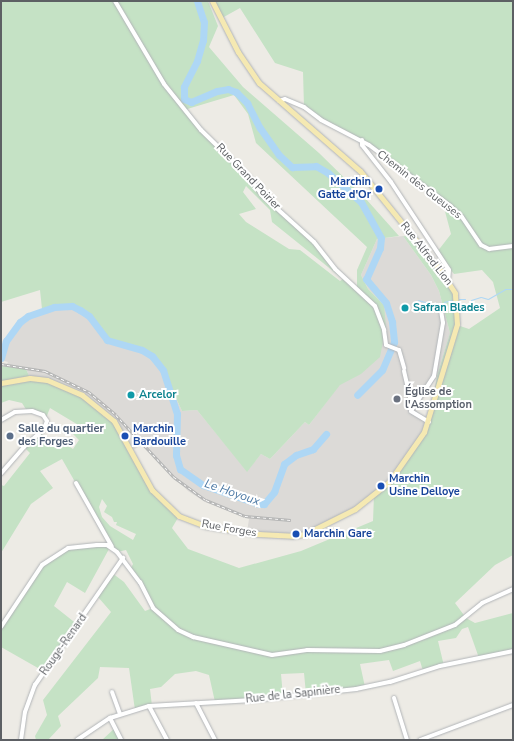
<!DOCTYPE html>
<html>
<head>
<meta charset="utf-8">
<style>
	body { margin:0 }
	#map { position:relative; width:514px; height:741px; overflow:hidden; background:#edebe5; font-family:"Nunito Sans",sans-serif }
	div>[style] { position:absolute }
	.industrial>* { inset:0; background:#dcdad7 }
	.green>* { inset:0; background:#c5e2c5 }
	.stream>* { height:1px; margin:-0.5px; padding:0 0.5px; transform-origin:0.5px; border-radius:0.5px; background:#aed7f5 }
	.river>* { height:7px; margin:-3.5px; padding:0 3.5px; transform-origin:3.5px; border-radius:3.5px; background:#aed7f5 }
	.roads { filter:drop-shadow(0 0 1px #b2b5b8) drop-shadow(0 0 1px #b2b5b8) }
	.minor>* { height:4px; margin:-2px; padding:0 2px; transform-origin:2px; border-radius:2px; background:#fff }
	.major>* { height:5px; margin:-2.5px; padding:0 2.5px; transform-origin:2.5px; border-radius:2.5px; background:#f5e9b2 }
	.rail>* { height:2.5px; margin-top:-1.25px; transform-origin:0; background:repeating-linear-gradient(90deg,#fff 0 3px,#b3b4b4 0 6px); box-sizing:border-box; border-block:1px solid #b3b4b4 }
	.dots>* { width:11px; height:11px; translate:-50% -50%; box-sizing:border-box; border:2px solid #fff; border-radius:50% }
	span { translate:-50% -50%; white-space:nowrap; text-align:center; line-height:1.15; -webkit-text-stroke:4px #fff; paint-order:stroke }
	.street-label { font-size:11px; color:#5d6064 }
	.transit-label { font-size:11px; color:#164399; font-weight:700 }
	.right { translate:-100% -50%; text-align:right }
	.left { translate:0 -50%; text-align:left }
	.culture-label { font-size:11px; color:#0d838f; font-weight:700 }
	.worship-label { font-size:11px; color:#5b616d; font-weight:700 }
	.service-label { font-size:11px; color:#4e5e75; font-weight:700 }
	.water-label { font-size:12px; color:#4c79a5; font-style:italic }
	.frame { position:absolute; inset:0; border:2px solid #5d6064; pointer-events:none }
</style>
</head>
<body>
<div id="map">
	<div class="industrial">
		<div style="clip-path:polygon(403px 236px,431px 275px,439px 291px,450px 333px,437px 376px,416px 410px,429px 423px,389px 482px,355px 509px,305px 534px,247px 532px,249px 519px,205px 502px,188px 491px,142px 445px,131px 451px,30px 378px,26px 369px,6px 366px,8px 362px,1px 360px,6px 341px,20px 322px,28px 316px,54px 307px,72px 306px,80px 310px,89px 316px,107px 340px,142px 350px,152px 356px,163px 370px,182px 411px,197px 410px,247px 471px,261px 454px,270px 459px,305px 422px,309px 425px,340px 384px,384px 305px,368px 289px,361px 275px,377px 239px)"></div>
	</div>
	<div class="green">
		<div style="clip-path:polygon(evenodd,1px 1px,208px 1px,218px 26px,209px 47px,243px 87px,319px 153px,366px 199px,399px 236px,377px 239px,361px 275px,368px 289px,384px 305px,386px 327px,380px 357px,361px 374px,340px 385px,309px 425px,305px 422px,270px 459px,261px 454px,247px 472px,197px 410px,182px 411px,163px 370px,152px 356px,142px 350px,107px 340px,89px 316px,80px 310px,64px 305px,42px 309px,40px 290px,1px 302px,1px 1px,234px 95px,248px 114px,256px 143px,367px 247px,357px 270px,357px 289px,335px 269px,301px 229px,262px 195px,249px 177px,184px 110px,234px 95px,1px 1px,246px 186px,270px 210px,272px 222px,343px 279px,340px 281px,300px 250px,289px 249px,246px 222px,239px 214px,256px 209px,243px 192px,246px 186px)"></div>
		<div style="clip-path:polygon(evenodd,215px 1px,513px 1px,513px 555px,495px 565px,455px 603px,466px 618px,475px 623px,513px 613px,513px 651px,479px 658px,468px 627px,462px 629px,456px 638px,438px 641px,444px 666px,423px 671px,420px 661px,393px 671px,389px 660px,360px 664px,365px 687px,306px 694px,304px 673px,281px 674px,283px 696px,215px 702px,209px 675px,196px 671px,175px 674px,161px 687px,150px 689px,152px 706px,135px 710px,129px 668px,100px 667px,98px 678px,58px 716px,61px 726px,48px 740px,36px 740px,35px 736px,47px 715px,43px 700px,111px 612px,98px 597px,112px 573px,124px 582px,145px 611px,153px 608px,131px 568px,133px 564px,126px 550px,117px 552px,112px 547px,62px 459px,40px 471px,53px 488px,31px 504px,1px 553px,1px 485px,4px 486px,30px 453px,24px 447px,40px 432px,50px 443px,56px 438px,73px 449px,79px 440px,73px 434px,80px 426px,50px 408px,46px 418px,27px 411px,22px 403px,9px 400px,1px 403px,1px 366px,26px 369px,30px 378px,72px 389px,109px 416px,144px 477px,179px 516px,172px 528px,188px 549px,239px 568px,301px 551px,373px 521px,374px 495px,389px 482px,429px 423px,437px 376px,450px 333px,439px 291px,431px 275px,403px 236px,414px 237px,455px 293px,457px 325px,469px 329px,500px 308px,493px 282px,482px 270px,454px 274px,437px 252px,451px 234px,442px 200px,369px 145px,321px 120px,304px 107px,303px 72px,275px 63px,240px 8px,222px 18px,215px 1px,102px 499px,107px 506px,104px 512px,112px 517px,114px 522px,117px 522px,116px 525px,136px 534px,133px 540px,110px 526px,102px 517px,99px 507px,102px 499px)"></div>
		<div style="clip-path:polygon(107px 545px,109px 549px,85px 593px,67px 582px,54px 606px,78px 625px,45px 672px,1px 647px,1px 627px,42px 565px,68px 548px)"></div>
		<div style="clip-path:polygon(115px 728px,121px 740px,102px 740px)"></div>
	</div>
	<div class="stream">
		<div style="left:459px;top:299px;width:6px"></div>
		<div style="left:418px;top:300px;width:19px;rotate:16deg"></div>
		<div style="left:471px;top:300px;width:10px;rotate:-17deg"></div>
		<div style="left:481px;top:297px;width:7px;rotate:16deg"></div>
		<div style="left:488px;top:299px;width:20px;rotate:-30deg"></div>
		<div style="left:505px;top:289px;width:8px"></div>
		<div style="left:444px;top:302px;width:8px;rotate:-14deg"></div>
	</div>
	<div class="river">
		<div style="left:197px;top:1px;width:22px;rotate:72deg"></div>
		<div style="left:204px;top:22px;width:18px;rotate:93deg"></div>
		<div style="left:203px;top:40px;width:22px;rotate:106deg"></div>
		<div style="left:197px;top:61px;width:29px;rotate:117deg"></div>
		<div style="left:184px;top:87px;width:12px;rotate:90deg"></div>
		<div style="left:184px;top:99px;width:8px;rotate:23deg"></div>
		<div style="left:191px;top:102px;width:28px;rotate:-23deg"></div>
		<div style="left:217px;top:91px;width:11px;rotate:-10deg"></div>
		<div style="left:228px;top:89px;width:9px;rotate:21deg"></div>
		<div style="left:236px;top:92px;width:16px;rotate:45deg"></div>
		<div style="left:247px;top:103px;width:28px;rotate:63deg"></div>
		<div style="left:260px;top:128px;width:33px;rotate:55deg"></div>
		<div style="left:279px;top:155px;width:18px;rotate:43deg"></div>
		<div style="left:292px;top:167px;width:24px;rotate:-2deg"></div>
		<div style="left:316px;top:166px;width:14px;rotate:30deg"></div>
		<div style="left:328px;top:173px;width:44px;rotate:41.3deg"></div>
		<div style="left:361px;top:202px;width:41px;rotate:60.9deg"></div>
		<div style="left:381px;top:238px;width:10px;rotate:96deg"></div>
		<div style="left:380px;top:248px;width:34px;rotate:114deg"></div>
		<div style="left:366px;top:279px;width:31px;rotate:50deg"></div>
		<div style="left:386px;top:303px;width:20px;rotate:72deg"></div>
		<div style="left:392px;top:322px;width:20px;rotate:84deg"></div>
		<div style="left:394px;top:342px;width:30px;rotate:113deg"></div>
		<div style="left:382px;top:370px;width:35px;rotate:135deg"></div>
		<div style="left:1px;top:358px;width:18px;rotate:-74deg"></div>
		<div style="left:6px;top:341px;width:24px;rotate:-54deg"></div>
		<div style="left:20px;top:322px;width:10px;rotate:-37deg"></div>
		<div style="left:28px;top:316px;width:28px;rotate:-19deg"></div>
		<div style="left:54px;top:307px;width:18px;rotate:-3deg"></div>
		<div style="left:72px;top:306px;width:9px;rotate:27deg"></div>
		<div style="left:80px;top:310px;width:11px;rotate:34deg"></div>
		<div style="left:89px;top:316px;width:30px;rotate:53deg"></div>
		<div style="left:107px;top:340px;width:36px;rotate:16deg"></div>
		<div style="left:142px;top:350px;width:12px;rotate:31deg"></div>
		<div style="left:152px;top:356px;width:18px;rotate:52deg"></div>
		<div style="left:163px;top:370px;width:46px;rotate:72.3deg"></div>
		<div style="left:177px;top:414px;width:41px;rotate:91.4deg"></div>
		<div style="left:176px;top:455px;width:15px;rotate:74deg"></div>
		<div style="left:180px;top:469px;width:28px;rotate:35deg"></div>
		<div style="left:203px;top:485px;width:59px;rotate:18.7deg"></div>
		<div style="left:259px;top:504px;width:5px"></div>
		<div style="left:264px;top:504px;width:16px;rotate:-50deg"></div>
		<div style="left:274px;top:492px;width:30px;rotate:-70deg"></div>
		<div style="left:284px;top:464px;width:15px;rotate:-37deg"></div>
		<div style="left:296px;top:455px;width:18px;rotate:-19deg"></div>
		<div style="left:313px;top:449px;width:20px;rotate:-49deg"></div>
	</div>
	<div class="roads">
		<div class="minor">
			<div style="left:115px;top:1px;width:96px;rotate:59.4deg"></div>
			<div style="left:164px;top:84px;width:59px;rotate:51.2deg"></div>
			<div style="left:201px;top:130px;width:67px;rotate:44.4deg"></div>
			<div style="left:249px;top:177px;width:22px;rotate:54deg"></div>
			<div style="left:262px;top:195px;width:70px;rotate:42.1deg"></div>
			<div style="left:314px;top:242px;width:34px;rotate:52deg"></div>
			<div style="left:335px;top:269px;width:54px;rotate:42.8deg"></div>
			<div style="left:375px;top:306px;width:26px;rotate:69deg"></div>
			<div style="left:384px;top:330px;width:15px;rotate:82deg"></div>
			<div style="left:386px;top:345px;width:14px;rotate:21deg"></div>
			<div style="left:399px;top:350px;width:19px;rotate:74deg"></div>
			<div style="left:279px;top:101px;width:6px;rotate:-18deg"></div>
			<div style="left:285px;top:99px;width:21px;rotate:23deg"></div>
			<div style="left:304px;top:107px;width:21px;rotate:37deg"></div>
			<div style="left:321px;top:120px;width:54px;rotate:27.5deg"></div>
			<div style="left:369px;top:145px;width:100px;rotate:36.9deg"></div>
			<div style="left:449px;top:205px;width:18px;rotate:43deg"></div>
			<div style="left:462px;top:217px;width:34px;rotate:56deg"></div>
			<div style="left:481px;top:245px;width:9px;rotate:27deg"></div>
			<div style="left:489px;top:249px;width:24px;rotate:-7deg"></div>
			<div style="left:362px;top:140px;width:5px;rotate:90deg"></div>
			<div style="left:362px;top:145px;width:47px;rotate:51.9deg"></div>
			<div style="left:391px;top:182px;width:105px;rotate:56.6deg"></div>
			<div style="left:449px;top:270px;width:11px;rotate:95deg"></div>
			<div style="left:404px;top:371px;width:28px;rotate:77deg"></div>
			<div style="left:410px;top:398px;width:8px;rotate:40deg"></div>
			<div style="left:1px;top:420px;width:16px;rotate:-30deg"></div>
			<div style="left:15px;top:412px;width:17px;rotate:-3deg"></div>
			<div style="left:32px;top:411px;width:12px;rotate:20deg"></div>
			<div style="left:43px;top:415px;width:7px;rotate:56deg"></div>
			<div style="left:47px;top:421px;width:9px;rotate:111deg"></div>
			<div style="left:44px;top:429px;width:27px;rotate:138deg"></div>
			<div style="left:24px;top:447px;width:35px;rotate:131deg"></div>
			<div style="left:429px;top:422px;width:21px;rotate:-149deg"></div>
			<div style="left:411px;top:411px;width:42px;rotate:-56.7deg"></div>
			<div style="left:434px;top:376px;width:54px;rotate:-80.4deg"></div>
			<div style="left:443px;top:323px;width:12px;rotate:-99deg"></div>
			<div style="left:76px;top:483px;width:73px;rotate:60.6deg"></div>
			<div style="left:1px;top:627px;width:74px;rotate:-56.5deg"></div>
			<div style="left:42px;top:565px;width:31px;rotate:-33deg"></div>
			<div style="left:68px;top:548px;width:29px;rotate:-6deg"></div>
			<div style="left:97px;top:545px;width:10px"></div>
			<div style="left:107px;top:545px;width:12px;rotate:35deg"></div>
			<div style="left:117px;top:552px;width:38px;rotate:53deg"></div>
			<div style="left:140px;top:582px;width:29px;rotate:63deg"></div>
			<div style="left:153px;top:608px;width:33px;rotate:41deg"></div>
			<div style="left:178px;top:630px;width:17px;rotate:25deg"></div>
			<div style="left:193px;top:637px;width:81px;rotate:12.8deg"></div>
			<div style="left:272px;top:655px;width:35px;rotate:-8deg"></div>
			<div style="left:307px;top:650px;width:73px;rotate:0.8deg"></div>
			<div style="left:380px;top:651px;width:25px;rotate:-14deg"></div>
			<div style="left:404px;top:645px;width:55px;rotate:-21.4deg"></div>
			<div style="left:455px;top:625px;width:35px;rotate:-39deg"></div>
			<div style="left:482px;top:603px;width:34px;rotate:-24deg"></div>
			<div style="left:112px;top:692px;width:23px;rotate:70deg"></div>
			<div style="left:394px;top:698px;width:44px;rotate:72.8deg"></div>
			<div style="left:196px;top:703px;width:42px;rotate:62.8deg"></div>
			<div style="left:149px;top:706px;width:38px;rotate:62deg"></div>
			<div style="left:110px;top:718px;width:25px;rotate:63deg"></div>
			<div style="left:21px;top:740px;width:28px;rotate:-82deg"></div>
			<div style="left:25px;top:712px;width:29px;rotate:-70deg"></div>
			<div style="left:35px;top:685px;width:155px;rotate:-55.3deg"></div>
			<div style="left:77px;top:740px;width:40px;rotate:-34deg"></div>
			<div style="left:110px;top:718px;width:41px;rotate:-17.1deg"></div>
			<div style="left:149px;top:706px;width:104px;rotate:-3.3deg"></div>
			<div style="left:253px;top:700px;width:104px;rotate:-6.1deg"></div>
			<div style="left:356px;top:689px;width:35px;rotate:-12deg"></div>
			<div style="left:390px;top:682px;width:52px;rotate:-17.7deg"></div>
			<div style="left:440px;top:666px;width:75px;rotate:-11.6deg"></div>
			<div style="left:420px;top:740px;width:99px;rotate:-20.6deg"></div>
		</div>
		<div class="major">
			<div style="left:1px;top:383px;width:29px;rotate:-10deg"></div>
			<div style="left:30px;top:378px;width:17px;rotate:7deg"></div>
			<div style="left:47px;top:380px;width:38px;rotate:23deg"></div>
			<div style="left:82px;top:395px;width:41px;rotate:39.1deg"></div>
			<div style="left:114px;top:421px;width:79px;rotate:61.2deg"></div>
			<div style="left:152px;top:490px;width:37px;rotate:44deg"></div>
			<div style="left:179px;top:516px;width:28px;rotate:21deg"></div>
			<div style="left:205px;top:526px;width:54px;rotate:8.6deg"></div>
			<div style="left:258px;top:534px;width:34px;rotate:3deg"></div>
			<div style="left:292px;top:536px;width:13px;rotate:-9deg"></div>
			<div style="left:305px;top:534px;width:56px;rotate:-26.6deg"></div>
			<div style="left:355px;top:509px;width:43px;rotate:-38.5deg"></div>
			<div style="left:389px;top:482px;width:61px;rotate:-55deg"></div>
			<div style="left:424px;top:432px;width:113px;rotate:-73deg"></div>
			<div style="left:457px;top:324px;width:31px;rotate:-94deg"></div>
			<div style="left:455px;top:293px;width:27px;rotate:-123deg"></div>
			<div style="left:440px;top:270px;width:127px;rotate:-128.9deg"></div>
			<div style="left:360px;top:171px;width:134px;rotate:-138.9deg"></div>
			<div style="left:259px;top:83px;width:37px;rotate:-124deg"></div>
			<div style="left:238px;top:52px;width:57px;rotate:-117deg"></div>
		</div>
	</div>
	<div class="rail">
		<div style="left:1px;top:364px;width:45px;rotate:9deg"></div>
		<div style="left:45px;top:371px;width:49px;rotate:25.5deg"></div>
		<div style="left:89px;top:392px;width:35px;rotate:40deg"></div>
		<div style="left:116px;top:415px;width:85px;rotate:46.9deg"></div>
		<div style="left:174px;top:477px;width:39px;rotate:36deg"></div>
		<div style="left:206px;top:500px;width:42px;rotate:22.3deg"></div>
		<div style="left:245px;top:516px;width:46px;rotate:5deg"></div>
	</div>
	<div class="dots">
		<div style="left:379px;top:189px;background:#1a4fb4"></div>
		<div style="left:405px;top:308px;background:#0f9aa8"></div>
		<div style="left:131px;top:395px;background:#0f9aa8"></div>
		<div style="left:397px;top:399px;background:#6b7280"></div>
		<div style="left:10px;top:436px;background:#5c6f8a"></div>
		<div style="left:125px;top:436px;background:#1a4fb4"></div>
		<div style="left:381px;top:486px;background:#1a4fb4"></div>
		<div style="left:296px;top:534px;background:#1a4fb4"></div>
	</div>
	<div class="street-label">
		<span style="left:248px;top:177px;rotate:46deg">Rue Grand Poirier</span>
		<span style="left:419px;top:185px;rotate:38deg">Chemin des Gueuses</span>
		<span style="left:426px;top:254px;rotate:52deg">Rue Alfred Lion</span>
		<span style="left:229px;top:529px;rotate:10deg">Rue Forges</span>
		<span style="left:64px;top:645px;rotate:-55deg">Rouge-Renard</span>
		<span style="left:293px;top:695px;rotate:-6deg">Rue de la Sapinière</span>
	</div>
	<div class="transit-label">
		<span class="right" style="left:371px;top:189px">Marchin<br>Gatte d'Or</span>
		<span class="left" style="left:133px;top:436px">Marchin<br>Bardouille</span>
		<span class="left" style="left:389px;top:486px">Marchin<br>Usine Delloye</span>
		<span class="left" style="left:304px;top:534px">Marchin Gare</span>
	</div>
	<div class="culture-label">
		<span class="left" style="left:413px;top:308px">Safran Blades</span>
		<span class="left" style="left:139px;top:395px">Arcelor</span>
	</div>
	<div class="worship-label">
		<span class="left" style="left:405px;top:399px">Église de<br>l'Assomption</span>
	</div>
	<div class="service-label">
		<span class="left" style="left:18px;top:436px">Salle du quartier<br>des Forges</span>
	</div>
	<div class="water-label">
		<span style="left:232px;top:493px;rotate:19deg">Le Hoyoux</span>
	</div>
	<div class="frame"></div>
</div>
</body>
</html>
